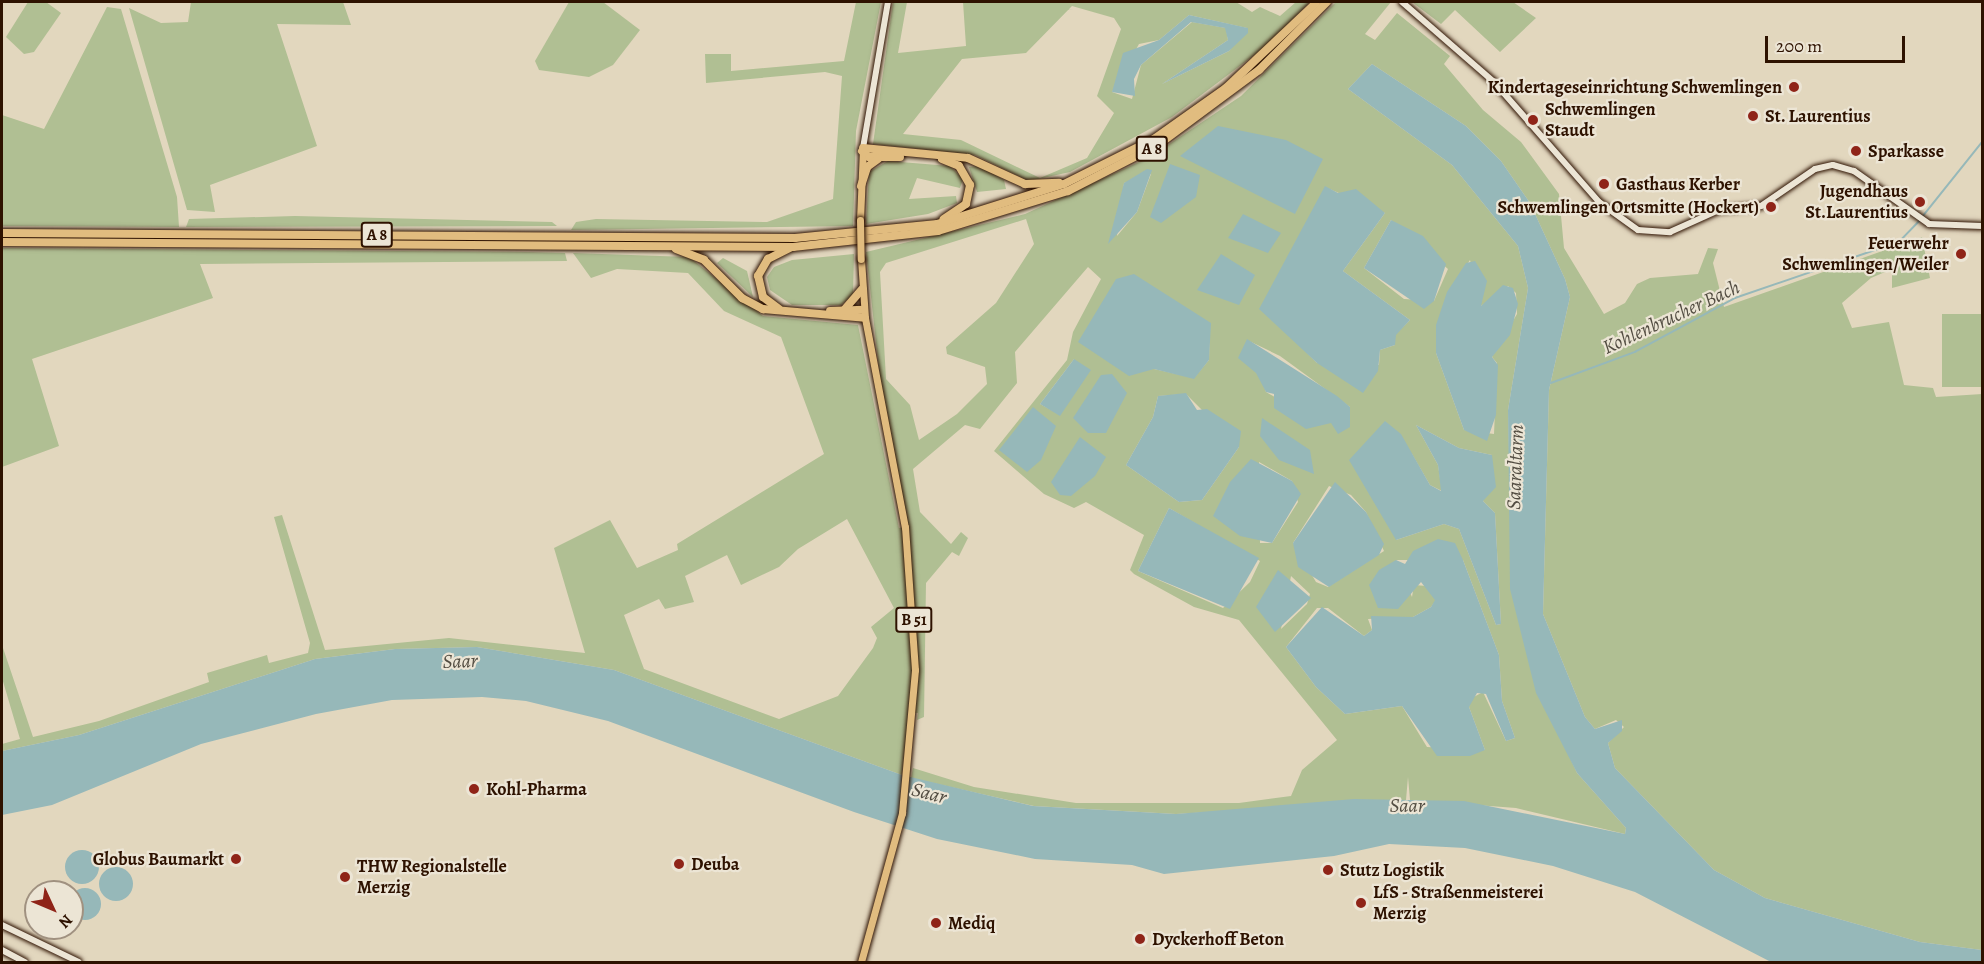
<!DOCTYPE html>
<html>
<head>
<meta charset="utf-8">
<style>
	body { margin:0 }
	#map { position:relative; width:1984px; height:964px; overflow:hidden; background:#e2d7be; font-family:Alegreya,serif }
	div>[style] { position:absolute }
	.green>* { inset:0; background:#b0bf93; transform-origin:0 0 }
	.water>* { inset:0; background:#96b8b9 }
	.round { border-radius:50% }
	.stream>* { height:1.5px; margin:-0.75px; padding:0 0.75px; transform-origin:0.75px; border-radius:0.75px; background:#96b8b9 }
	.roads { filter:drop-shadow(0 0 2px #2e1200) drop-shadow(0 0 2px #2e1200) }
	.secondary>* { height:6px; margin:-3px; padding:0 3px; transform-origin:3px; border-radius:3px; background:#ece5d5 }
	.primary>* { height:7px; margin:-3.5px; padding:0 3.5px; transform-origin:3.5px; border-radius:3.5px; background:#e1bc7f }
	.highway>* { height:8px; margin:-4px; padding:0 4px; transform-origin:4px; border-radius:4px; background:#e1bc7f }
	.bridges { filter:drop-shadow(0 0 2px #2e1200) drop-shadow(0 0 2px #2e1200) }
	.primary-bridge>* { height:7px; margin:-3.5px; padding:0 3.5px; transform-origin:3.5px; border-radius:3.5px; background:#e1bc7f }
	.dots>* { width:16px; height:16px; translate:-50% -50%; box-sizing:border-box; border:3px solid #ece5d5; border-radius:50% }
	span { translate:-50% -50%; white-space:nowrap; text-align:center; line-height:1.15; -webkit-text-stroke:4.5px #ece5d5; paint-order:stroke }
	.shield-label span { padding:2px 4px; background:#ece5d5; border:2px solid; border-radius:4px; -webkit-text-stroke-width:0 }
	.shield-label { font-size:16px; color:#2e1200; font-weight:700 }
	.poi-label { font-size:18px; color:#2e1200; font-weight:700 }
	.right { translate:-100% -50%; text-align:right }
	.left { translate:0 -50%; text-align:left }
	.water-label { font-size:20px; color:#524c41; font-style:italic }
	.frame { position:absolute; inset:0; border:3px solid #2e1200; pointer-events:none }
	.north { position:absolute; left:24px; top:880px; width:60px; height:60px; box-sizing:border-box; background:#ece5d5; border:2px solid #a09180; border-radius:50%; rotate:134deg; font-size:16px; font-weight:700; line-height:24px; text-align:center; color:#2e1200 }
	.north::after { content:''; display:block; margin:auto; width:21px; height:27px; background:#8f2418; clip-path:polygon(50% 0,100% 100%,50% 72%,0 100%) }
	.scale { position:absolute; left:1765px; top:36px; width:140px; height:27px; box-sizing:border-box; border:3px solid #2e1200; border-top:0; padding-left:8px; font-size:18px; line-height:21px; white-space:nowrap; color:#2e1200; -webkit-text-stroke:4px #ece5d5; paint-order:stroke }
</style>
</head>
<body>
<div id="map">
	<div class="green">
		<div style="clip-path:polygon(28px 2px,46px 2px,61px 13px,34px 52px,24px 54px,6px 37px)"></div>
		<div style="clip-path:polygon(191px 2px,343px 2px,351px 25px,277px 24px,317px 146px,210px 185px,215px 212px,187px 210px,129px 8px,161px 23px,188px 22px)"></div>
		<div style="clip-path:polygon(569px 2px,603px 2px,640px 30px,613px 65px,589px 77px,539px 70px,535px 61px)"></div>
		<div style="clip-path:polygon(856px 2px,881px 2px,856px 131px,853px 226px,571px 230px,576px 222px,596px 219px,767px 222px,833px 199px,842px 76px,825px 72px,706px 83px,705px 54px,731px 54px,731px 71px,844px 61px)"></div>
		<div style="clip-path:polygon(evenodd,893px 2px,907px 2px,898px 53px,966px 46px,963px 2px,1236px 2px,1252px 12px,1260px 7px,1280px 16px,1296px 2px,1310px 2px,1261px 50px,1172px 117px,1070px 172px,1029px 181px,975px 155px,873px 144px,893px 2px,1072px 6px,1114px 18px,1121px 29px,1097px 96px,1114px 113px,1087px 158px,1040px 178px,961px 140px,903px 134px,962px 59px,1026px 53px,1072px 6px,893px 2px,1189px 15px,1247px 28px,1229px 51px,1162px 84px,1228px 40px,1226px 28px,1192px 22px,1141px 65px,1132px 99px,1112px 92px,1139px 44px,1159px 40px,1189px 15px)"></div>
		<div style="clip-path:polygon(evenodd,1336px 2px,1391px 2px,1365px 34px,1375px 40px,1397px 13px,1450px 56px,1444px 64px,1483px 110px,1521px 142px,1559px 194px,1564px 248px,1604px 314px,1625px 303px,1637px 284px,1650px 278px,1698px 274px,1708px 248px,1718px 249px,1713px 263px,1724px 307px,1922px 237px,1930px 278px,1892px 288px,1892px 269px,1871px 278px,1842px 303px,1852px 328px,1889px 322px,1904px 385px,1933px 388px,1936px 397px,1982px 394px,1982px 950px,1920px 942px,1765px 898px,1714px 870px,1615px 768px,1608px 743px,1624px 727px,1616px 720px,1595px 729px,1585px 717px,1543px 614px,1549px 390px,1570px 297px,1565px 279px,1530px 203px,1501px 161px,1466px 126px,1372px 64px,1348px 89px,1452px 165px,1518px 246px,1528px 288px,1508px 410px,1510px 499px,1566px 749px,1577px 773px,1626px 828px,1625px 834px,1516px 808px,1410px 800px,1408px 777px,1406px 800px,1176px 814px,1034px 806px,911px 778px,913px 768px,974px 787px,1076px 803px,1239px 803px,1291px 796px,1302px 770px,1337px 740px,1239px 620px,1194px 607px,1134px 574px,1130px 570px,1144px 535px,1086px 502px,1074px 508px,1044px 494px,994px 451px,1067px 360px,1073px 332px,1101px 279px,1088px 267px,1015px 352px,1017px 383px,980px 429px,965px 425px,913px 469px,920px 512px,951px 544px,961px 532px,968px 538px,959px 556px,952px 552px,926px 583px,924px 717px,917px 720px,918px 713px,909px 713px,902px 775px,614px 670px,477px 647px,395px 649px,315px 659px,79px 735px,2px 751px,2px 744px,20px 739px,2px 678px,2px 645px,33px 737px,99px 721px,209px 682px,207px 673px,267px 655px,269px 663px,308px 653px,310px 643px,274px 517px,282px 515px,325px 650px,449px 638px,585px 653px,554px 548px,610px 520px,637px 568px,678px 550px,677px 544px,824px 454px,781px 337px,724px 311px,688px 273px,617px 269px,591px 278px,573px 253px,689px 257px,763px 316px,858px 325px,899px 528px,908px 526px,880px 378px,866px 252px,1025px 214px,1150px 157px,1241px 96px,1336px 2px,1151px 174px,1137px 212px,1117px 236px,1124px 183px,1151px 174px,1336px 2px,1325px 187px,1385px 213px,1343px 271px,1410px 320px,1395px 335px,1395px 345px,1380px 350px,1379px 365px,1317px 363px,1306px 352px,1325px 187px,1336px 2px,1026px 219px,1034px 244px,996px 303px,946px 347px,947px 354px,985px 367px,987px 384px,957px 414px,919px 440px,910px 405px,886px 379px,880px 272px,886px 263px,1026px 219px,1336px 2px,1391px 220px,1448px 269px,1434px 301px,1404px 299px,1364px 268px,1391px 220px,1336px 2px,1470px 260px,1481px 306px,1508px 286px,1516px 293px,1517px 314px,1492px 357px,1497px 363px,1494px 434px,1464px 430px,1436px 353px,1453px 286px,1470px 260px,1336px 2px,1210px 323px,1209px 360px,1194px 378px,1154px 369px,1210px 323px,1336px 2px,1247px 340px,1280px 356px,1350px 407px,1332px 423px,1318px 422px,1266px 392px,1247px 340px,1336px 2px,1074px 359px,1060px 415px,1040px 404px,1074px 359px,1336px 2px,1186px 394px,1239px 447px,1202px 500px,1179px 502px,1126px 465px,1153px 417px,1158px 396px,1186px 394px,1336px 2px,1416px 425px,1459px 448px,1492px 455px,1483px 501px,1495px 513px,1501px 624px,1496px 625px,1459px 529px,1444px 524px,1396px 540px,1412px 454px,1430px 485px,1442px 491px,1438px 465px,1416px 425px,1336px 2px,1259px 462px,1292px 481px,1298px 502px,1272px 543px,1260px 543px,1259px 462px,1336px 2px,1329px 486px,1351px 495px,1366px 512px,1384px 551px,1328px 587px,1316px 582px,1293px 543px,1329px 486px,1336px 2px,1169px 508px,1260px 561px,1250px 582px,1223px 608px,1138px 571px,1169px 508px,1336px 2px,847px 519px,894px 608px,871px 627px,877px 638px,873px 648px,838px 696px,779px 719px,644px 669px,624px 615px,659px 599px,665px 609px,694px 602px,685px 576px,727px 555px,741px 585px,779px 567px,798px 549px,847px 519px,1336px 2px,1396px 560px,1463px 560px,1499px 655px,1502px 701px,1515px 738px,1506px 741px,1483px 692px,1470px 699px,1469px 707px,1485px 750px,1427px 747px,1402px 706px,1345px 714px,1316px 687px,1286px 647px,1317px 608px,1328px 608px,1364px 636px,1372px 630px,1368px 619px,1413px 617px,1431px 607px,1436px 600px,1427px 586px,1414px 585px,1412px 597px,1396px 560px,1336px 2px,1291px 576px,1310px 594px,1307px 604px,1281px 629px,1291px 576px)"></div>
		<div style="clip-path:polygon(1412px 2px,1513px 2px,1536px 18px,1500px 52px,1455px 10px,1441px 24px)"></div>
		<div style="clip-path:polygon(107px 7px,121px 9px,177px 197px,179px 227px,2px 226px,2px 115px,44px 129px)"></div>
		<div style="clip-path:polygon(888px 161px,950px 166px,963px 179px,960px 188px,917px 178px,909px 199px,956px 196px,957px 203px,928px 214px,866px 224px,869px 172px)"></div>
		<div style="clip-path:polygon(979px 166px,1004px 180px,1006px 189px,977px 192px,969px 167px)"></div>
		<div style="clip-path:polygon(295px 216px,552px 222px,557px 226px,186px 227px,189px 219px)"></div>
		<div style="clip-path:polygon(2px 248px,529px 252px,565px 253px,567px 261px,200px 264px,213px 298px,32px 359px,59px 446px,2px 467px)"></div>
		<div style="clip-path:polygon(854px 254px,853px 295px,841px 305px,792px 305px,770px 290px,767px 277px,774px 267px,792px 260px)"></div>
		<div style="clip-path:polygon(723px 258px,747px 271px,753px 297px,717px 263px)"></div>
		<div style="left:1982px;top:314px;width:73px;height:40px;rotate:90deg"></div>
	</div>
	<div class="water">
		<div style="clip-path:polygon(1189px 15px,1248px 28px,1248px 33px,1229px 51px,1162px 84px,1228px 40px,1225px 28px,1191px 22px,1141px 65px,1134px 79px,1135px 96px,1112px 92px,1123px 53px,1159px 40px)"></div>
		<div style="clip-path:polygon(1372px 64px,1466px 126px,1501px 161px,1530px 203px,1565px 279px,1570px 297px,1549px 390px,1543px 614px,1585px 717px,1595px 729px,1622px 720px,1622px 731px,1608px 743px,1615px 768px,1714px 870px,1765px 898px,1920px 942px,1982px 950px,1982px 962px,1771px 962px,1635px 892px,1553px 866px,1465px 848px,1389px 844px,1334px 856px,1164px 874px,1132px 865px,1035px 859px,937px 839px,854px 812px,608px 721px,526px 701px,482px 697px,392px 700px,316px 714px,201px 744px,52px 805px,2px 815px,2px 751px,79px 735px,315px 659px,395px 649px,477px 647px,614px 670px,902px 775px,1033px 806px,1176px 814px,1354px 799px,1464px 801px,1625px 834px,1626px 828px,1577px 773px,1536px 693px,1510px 589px,1508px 410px,1528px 288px,1518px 246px,1452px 165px,1348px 89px)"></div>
		<div style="clip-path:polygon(1218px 126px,1286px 140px,1323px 159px,1295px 214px,1180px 156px)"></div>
		<div style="clip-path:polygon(1170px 164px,1200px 175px,1196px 197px,1161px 223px,1150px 217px)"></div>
		<div style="clip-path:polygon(1147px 169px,1152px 170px,1137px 212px,1108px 244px,1124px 183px)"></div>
		<div style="clip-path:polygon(1325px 186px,1338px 193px,1356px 189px,1385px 213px,1343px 271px,1410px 320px,1396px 335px,1395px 345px,1380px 350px,1378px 371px,1363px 393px,1317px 363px,1259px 309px)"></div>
		<div style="clip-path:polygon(1243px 214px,1281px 233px,1268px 253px,1228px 238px)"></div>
		<div style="clip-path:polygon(1391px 220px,1423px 236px,1446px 264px,1434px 301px,1424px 309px,1364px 268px)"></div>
		<div style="clip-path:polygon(1221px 254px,1255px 275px,1239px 305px,1197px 290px)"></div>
		<div style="clip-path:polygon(1475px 261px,1487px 281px,1481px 306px,1503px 285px,1513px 288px,1518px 304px,1510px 335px,1492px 357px,1498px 365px,1496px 415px,1487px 441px,1464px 430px,1436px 353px,1436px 325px,1447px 292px,1466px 263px)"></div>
		<div style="clip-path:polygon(1134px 274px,1211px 323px,1209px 360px,1194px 379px,1154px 369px,1129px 376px,1078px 342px,1116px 279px)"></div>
		<div style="clip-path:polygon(1247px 339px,1337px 396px,1350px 407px,1350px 427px,1338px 434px,1331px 423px,1306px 429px,1274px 408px,1274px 394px,1266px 392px,1256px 373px,1238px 358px)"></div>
		<div style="clip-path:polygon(1074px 359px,1091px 370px,1060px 416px,1040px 404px)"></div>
		<div style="clip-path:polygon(1112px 374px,1127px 393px,1106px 433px,1088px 433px,1073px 418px,1101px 375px)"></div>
		<div style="clip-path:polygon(1186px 393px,1197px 410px,1207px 409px,1241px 431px,1239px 447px,1202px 500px,1179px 502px,1126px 465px,1153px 417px,1158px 396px)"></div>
		<div style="clip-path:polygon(1033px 407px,1056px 426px,1041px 460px,1027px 472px,999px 450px)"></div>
		<div style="clip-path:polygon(1262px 418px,1310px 450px,1314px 474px,1279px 460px,1260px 436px)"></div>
		<div style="clip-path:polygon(1385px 421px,1401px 434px,1430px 485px,1441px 491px,1438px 465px,1416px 425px,1459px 448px,1492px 455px,1496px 487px,1483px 501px,1495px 513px,1501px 624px,1496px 625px,1459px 529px,1444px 524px,1396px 540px,1349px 460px)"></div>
		<div style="clip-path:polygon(1080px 437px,1106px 457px,1095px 476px,1071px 496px,1060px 495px,1051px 482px)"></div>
		<div style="clip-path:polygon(1251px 459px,1292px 481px,1301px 494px,1272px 543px,1240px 536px,1213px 516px,1230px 482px)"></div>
		<div style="clip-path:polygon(1335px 482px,1366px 512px,1384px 544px,1379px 555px,1329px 587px,1298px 567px,1293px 543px)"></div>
		<div style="clip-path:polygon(1169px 508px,1259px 558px,1230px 609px,1138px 571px)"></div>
		<div style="clip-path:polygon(1438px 539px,1455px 543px,1463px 560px,1499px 655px,1502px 701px,1515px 738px,1506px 741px,1486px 694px,1477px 693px,1469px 707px,1485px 750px,1470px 756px,1437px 756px,1402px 706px,1345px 714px,1316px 687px,1286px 647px,1322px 607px,1364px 636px,1372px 630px,1371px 616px,1413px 617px,1431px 607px,1435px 600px,1421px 582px,1398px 609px,1378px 608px,1369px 585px,1379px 570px,1396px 560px,1405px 564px,1413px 551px)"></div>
		<div style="clip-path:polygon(1278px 570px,1311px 598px,1275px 632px,1256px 607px)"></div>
		<div class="round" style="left:65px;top:850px;width:34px;height:34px"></div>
		<div class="round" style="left:99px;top:867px;width:34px;height:34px"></div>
		<div class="round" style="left:69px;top:888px;width:32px;height:32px"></div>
	</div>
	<div class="stream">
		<div style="left:1923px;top:216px;width:95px;rotate:-51.4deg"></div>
		<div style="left:1551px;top:383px;width:90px;rotate:-20.3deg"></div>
		<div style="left:1635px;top:352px;width:114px;rotate:-28.4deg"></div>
		<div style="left:1735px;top:298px;width:173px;rotate:-18.9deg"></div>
		<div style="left:1899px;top:242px;width:30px;rotate:-46deg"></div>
	</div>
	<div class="roads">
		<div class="secondary">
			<div style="left:1402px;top:2px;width:122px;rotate:41deg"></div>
			<div style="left:1494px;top:82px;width:159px;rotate:48.8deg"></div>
			<div style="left:1599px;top:202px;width:48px;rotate:35.7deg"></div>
			<div style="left:1638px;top:230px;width:32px;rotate:4deg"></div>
			<div style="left:1670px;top:232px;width:54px;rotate:-24.2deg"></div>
			<div style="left:1719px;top:210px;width:42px;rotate:-5.4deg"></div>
			<div style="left:1761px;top:206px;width:65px;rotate:-34.4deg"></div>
			<div style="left:1815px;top:169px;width:18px;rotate:-13deg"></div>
			<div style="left:1833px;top:165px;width:22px;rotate:16deg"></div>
			<div style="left:1854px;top:171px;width:92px;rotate:35.2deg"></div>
			<div style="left:1929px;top:224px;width:53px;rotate:2.2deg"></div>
			<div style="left:863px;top:148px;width:148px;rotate:-80.3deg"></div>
			<div style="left:2px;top:925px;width:85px;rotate:25.7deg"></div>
			<div style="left:2px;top:950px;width:26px;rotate:28deg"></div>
		</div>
		<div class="primary">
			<div style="left:860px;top:220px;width:72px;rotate:-87.6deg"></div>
			<div style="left:861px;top:259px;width:59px;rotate:86.1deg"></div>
			<div style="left:865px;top:318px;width:213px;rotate:79.2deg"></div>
			<div style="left:905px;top:527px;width:143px;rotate:86deg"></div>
			<div style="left:915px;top:670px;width:144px;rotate:95.2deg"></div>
			<div style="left:902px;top:813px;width:155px;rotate:105.4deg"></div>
		</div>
		<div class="highway">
			<div style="left:863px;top:148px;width:105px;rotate:5.4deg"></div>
			<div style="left:968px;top:158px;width:63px;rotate:24.5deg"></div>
			<div style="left:1025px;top:184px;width:34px;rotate:-2deg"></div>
			<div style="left:862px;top:151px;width:9px;rotate:41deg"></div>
			<div style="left:869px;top:157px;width:31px"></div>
			<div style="left:942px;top:159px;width:18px;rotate:22deg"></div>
			<div style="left:959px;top:166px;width:22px;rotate:60deg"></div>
			<div style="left:970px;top:185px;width:19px;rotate:102deg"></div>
			<div style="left:966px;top:204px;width:27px;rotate:146deg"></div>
			<div style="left:861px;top:186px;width:20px;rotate:-72deg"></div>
			<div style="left:867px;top:167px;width:14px;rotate:-36deg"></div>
			<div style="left:2px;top:233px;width:793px;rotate:0.36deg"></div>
			<div style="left:795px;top:238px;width:143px;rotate:-5.6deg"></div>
			<div style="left:937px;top:224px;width:133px;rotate:-17.5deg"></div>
			<div style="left:1064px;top:184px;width:101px;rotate:-26.6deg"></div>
			<div style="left:1154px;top:139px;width:88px;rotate:-35.3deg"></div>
			<div style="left:1226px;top:88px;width:125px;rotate:-43.4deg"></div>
			<div style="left:2px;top:242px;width:791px;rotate:0.36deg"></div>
			<div style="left:793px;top:247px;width:146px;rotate:-6.3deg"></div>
			<div style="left:938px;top:231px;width:136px;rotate:-17.1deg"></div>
			<div style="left:1068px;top:191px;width:101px;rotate:-27.1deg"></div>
			<div style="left:1158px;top:145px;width:126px;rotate:-36.6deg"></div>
			<div style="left:1259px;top:70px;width:96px;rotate:-45deg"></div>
			<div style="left:676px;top:249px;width:30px;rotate:21deg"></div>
			<div style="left:704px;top:260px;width:54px;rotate:45deg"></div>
			<div style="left:742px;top:298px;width:24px;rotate:28deg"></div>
			<div style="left:763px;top:309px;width:102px;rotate:5deg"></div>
			<div style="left:779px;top:309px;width:20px;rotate:-143deg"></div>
			<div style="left:763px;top:297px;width:22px;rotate:-103deg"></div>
			<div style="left:758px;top:276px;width:20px;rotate:-60deg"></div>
			<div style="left:768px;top:259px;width:25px;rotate:-27deg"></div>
			<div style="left:844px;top:310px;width:28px;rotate:-49deg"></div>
			<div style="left:830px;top:311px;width:34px;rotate:-2deg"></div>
		</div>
	</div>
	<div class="bridges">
		<div class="primary-bridge">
			<div style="left:860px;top:220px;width:39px;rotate:89deg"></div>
		</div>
	</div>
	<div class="dots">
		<div style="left:1794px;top:87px;background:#8f2418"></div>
		<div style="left:1753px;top:116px;background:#8f2418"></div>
		<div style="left:1533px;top:120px;background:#8f2418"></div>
		<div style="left:1856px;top:151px;background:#8f2418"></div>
		<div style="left:1604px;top:184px;background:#8f2418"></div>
		<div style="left:1920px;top:202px;background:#8f2418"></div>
		<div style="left:1771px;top:207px;background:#8f2418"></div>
		<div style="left:1961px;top:254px;background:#8f2418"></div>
		<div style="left:474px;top:789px;background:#8f2418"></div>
		<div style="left:236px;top:859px;background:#8f2418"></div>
		<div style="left:679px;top:864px;background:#8f2418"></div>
		<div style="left:1328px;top:870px;background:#8f2418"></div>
		<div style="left:345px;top:877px;background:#8f2418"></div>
		<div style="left:1361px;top:903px;background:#8f2418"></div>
		<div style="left:936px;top:923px;background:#8f2418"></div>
		<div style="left:1140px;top:939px;background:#8f2418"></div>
	</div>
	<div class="shield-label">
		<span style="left:1152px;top:149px">A 8</span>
		<span style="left:377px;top:235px">A 8</span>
		<span style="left:914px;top:620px">B 51</span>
	</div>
	<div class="poi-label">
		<span class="right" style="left:1782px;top:87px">Kindertageseinrichtung Schwemlingen</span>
		<span class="left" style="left:1545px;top:120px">Schwemlingen<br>Staudt</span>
		<span class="left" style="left:1765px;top:116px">St. Laurentius</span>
		<span class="left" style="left:1868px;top:151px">Sparkasse</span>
		<span class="left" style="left:1616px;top:184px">Gasthaus Kerber</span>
		<span class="right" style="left:1908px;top:202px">Jugendhaus<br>St.Laurentius</span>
		<span class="right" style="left:1759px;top:207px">Schwemlingen Ortsmitte (Hockert)</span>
		<span class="right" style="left:1949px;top:254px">Feuerwehr<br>Schwemlingen/Weiler</span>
		<span class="left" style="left:486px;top:789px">Kohl-Pharma</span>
		<span class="right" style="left:224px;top:859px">Globus Baumarkt</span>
		<span class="left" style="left:691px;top:864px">Deuba</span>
		<span class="left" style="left:357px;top:877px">THW Regionalstelle<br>Merzig</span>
		<span class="left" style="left:1340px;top:870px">Stutz Logistik</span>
		<span class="left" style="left:1373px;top:903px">LfS - Straßenmeisterei<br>Merzig</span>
		<span class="left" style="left:948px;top:923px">Mediq</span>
		<span class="left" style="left:1152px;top:939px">Dyckerhoff Beton</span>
	</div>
	<div class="water-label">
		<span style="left:1671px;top:317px;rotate:-25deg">Kohlenbrucher Bach</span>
		<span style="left:1515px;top:467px;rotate:-88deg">Saaraltarm</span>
		<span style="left:460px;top:661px;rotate:-2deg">Saar</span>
		<span style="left:929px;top:793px;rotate:14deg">Saar</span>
		<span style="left:1407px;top:805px">Saar</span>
	</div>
	<div class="frame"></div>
	<div class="north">N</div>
	<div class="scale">200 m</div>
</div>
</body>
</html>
